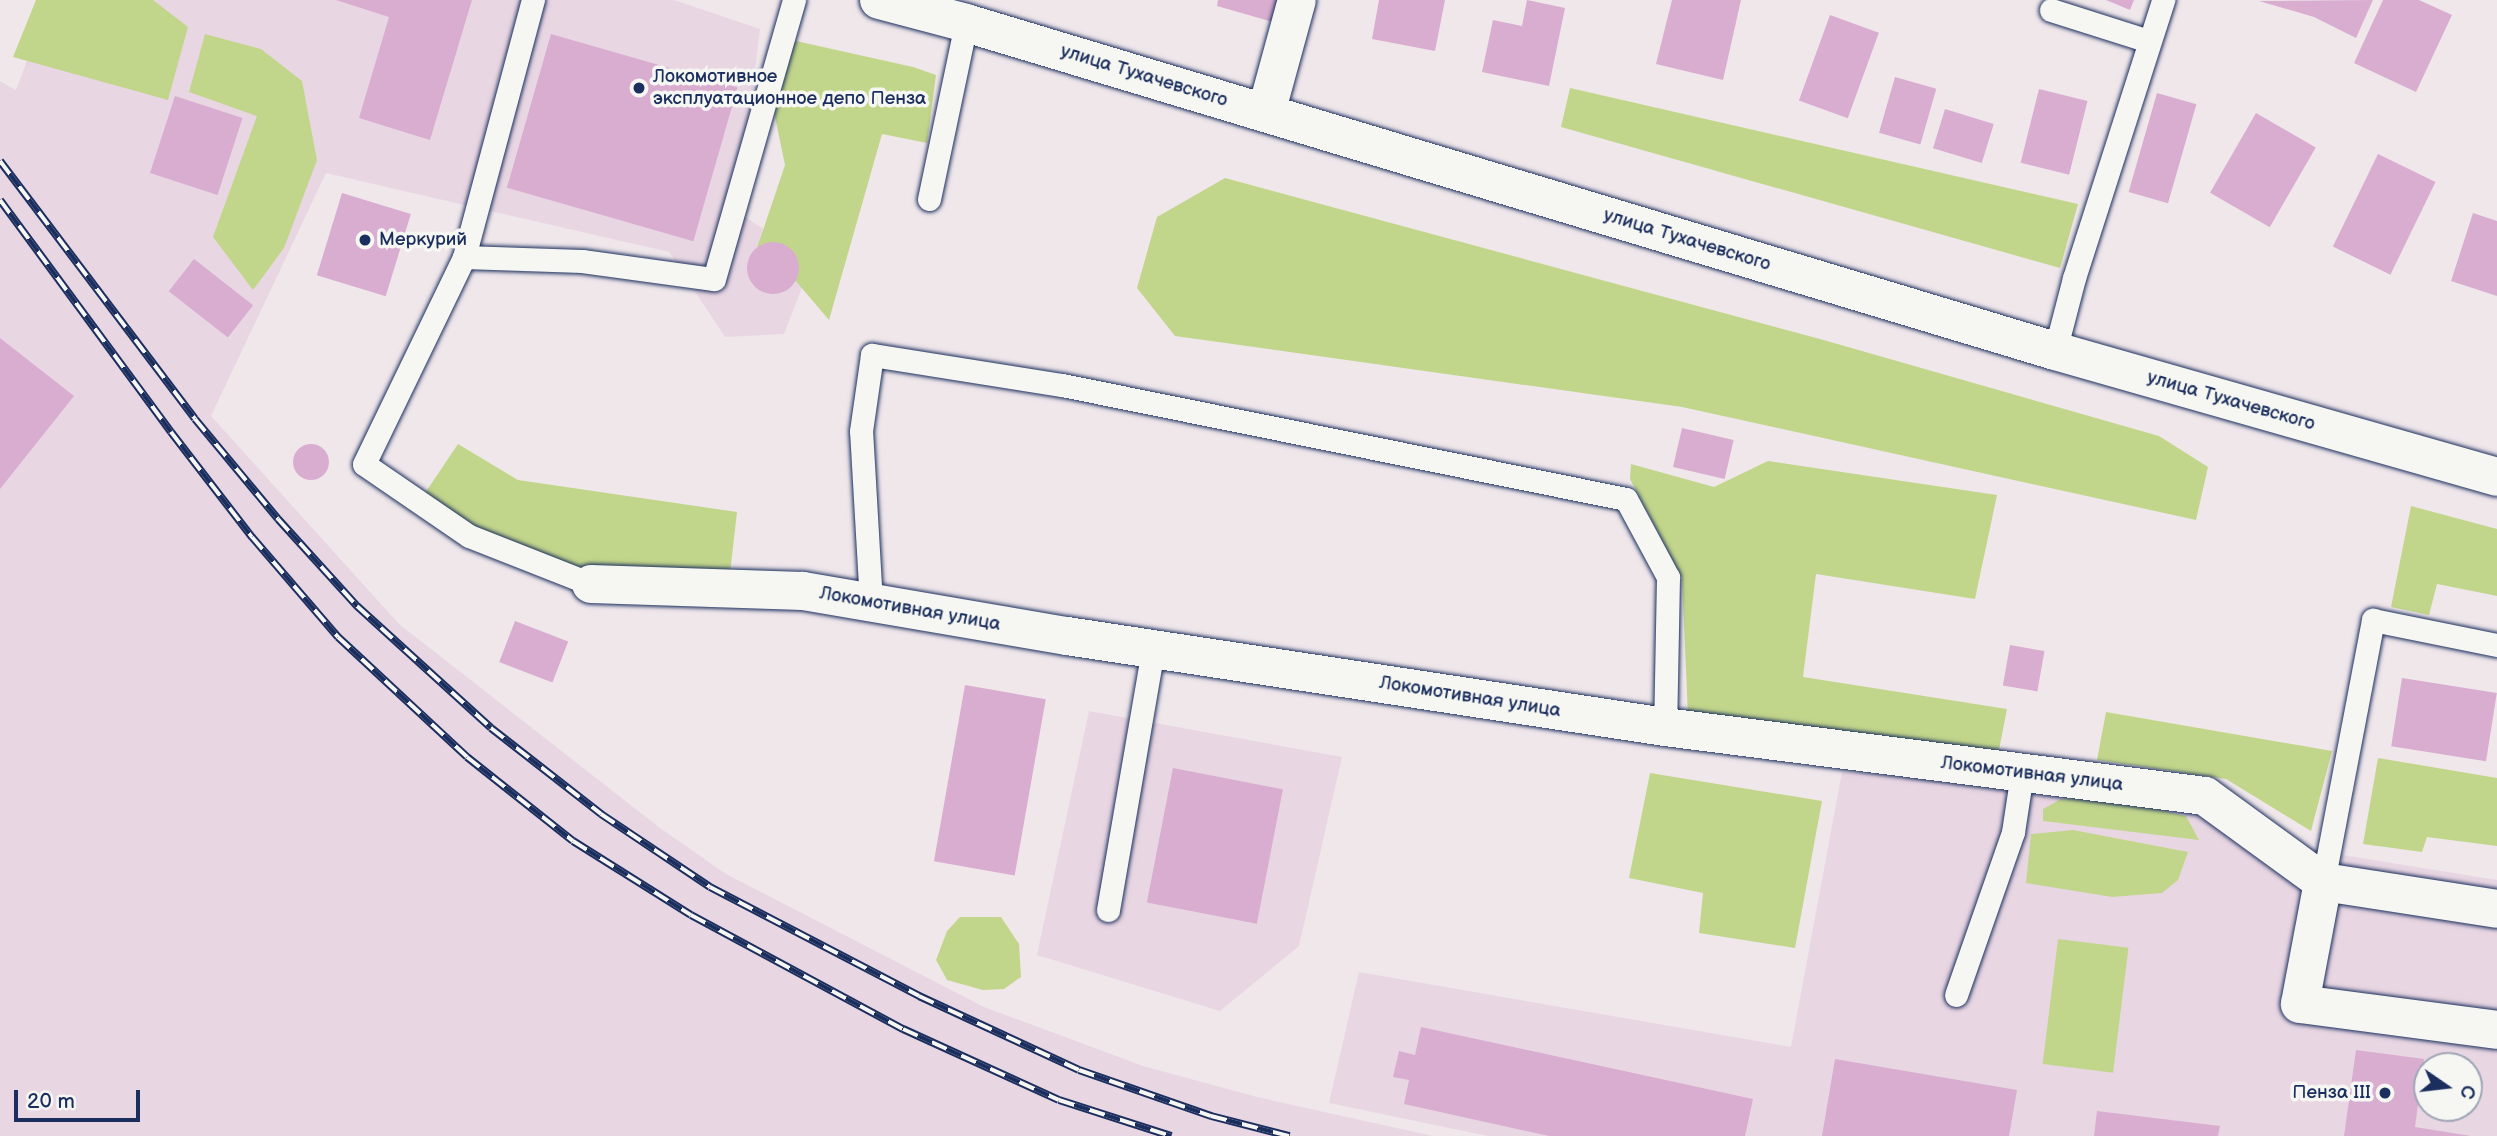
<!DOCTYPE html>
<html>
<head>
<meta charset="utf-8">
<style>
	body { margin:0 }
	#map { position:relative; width:2497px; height:1136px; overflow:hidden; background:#f0e7eb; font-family:"Balsamiq Sans",sans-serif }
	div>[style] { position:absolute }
	.built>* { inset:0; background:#e9d6e3 }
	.green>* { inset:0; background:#c2d68b; transform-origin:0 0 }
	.building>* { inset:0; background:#d9add0; transform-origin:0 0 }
	.round { border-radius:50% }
	.roads { filter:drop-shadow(0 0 2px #1b2f5e) drop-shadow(0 0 2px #1b2f5e) }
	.service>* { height:23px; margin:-11.5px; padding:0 11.5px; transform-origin:11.5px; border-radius:11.5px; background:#f6f6f2 }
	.minor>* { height:38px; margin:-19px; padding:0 19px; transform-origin:19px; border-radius:19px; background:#f6f6f2 }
	.secondary>* { height:38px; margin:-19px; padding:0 19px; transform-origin:19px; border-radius:19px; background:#f6f6f2 }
	.rail>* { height:8px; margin-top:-4px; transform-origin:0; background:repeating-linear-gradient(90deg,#f6f6f2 0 16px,#1b2f5e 0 32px); box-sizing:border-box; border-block:2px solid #1b2f5e }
	.dots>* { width:19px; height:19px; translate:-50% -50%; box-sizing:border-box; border:4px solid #f6f6f2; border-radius:50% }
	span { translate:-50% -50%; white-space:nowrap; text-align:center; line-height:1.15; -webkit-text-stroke:7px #f6f6f2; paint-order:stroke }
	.street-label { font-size:19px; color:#1b2f5e }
	.poi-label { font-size:19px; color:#1b2f5e }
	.left { translate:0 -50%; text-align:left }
	.right { translate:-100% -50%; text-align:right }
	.north { position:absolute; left:2413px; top:1052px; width:70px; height:70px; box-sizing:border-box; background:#f6f6f2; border:2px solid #9ea6b7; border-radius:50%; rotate:104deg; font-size:19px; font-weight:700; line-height:28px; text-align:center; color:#1b2f5e }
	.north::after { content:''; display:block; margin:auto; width:24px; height:32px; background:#1b2f5e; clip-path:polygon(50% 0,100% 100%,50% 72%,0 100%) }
	.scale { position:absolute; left:14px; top:1090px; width:126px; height:32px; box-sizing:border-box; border:4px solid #1b2f5e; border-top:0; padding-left:9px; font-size:21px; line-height:24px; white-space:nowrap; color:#1b2f5e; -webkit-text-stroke:5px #f6f6f2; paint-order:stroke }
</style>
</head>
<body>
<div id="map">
	<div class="built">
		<div style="clip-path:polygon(50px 0,674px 0,760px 29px,738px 213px,813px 259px,784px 334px,725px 337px,669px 252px,326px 173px,211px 416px,399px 624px,660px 828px,726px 874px,984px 1007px,1143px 1066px,1257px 1097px,1433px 1136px,0 1136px,0 81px,16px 90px)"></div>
		<div style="clip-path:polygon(1089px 711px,1342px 757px,1299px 946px,1220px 1011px,1037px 955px)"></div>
		<div style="clip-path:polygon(evenodd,1842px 772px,2125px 790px,2216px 808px,2318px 851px,2497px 880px,2497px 1136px,1488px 1136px,1329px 1103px,1359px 972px,1791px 1047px,1842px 772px,2427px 1066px,2469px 1066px,2469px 1108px,2427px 1108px,2427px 1066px)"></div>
	</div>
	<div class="green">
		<div style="clip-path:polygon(36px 0,153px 0,188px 27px,168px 100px,13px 57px)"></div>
		<div style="clip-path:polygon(205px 34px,261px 49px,302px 81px,317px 160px,284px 248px,253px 290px,213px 237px,257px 116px,189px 92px)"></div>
		<div style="clip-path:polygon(796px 41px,913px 67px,936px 75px,927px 143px,882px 134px,829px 320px,788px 272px,754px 257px,785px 165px,768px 83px,774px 57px)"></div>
		<div style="clip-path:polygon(1570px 88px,2078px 204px,2060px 268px,1561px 127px)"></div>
		<div style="clip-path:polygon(1225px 178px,1820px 339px,2159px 436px,2208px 467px,2196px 520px,1682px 407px,1175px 336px,1137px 288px,1157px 217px)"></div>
		<div style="clip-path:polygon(458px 444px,518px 480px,737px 512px,729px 582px,595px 576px,472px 528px,423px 496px)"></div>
		<div style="clip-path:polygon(1768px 461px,1997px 495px,1975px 599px,1816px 574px,1803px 677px,2007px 709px,1997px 760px,1688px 717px,1682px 578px,1630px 479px,1631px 464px,1714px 487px)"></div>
		<div style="clip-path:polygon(2411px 506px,2497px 529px,2497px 596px,2437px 584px,2429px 615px,2391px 607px)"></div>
		<div style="clip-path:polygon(2106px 712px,2332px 751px,2311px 831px,2226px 779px,2097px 760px)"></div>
		<div style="clip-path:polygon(2378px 758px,2497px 778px,2497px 846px,2427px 837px,2422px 852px,2363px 844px)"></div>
		<div style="clip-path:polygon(1650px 773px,1822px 801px,1795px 948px,1699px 933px,1703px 893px,1629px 878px)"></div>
		<div style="clip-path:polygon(2105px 797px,2186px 816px,2199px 840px,2043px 821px,2043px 809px,2061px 799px)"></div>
		<div style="clip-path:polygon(2073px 830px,2188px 852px,2178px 880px,2162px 893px,2112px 897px,2026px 883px,2031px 834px)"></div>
		<div style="clip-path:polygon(960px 917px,1001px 917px,1019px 944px,1021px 977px,1004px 989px,983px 990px,947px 980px,936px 960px,947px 931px)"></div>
		<div style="left:2058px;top:939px;width:71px;height:126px;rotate:7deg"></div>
	</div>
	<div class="building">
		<div style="clip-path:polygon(336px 0,472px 0,430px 140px,359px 118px,389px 17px)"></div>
		<div style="clip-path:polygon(1218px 0,1283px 0,1276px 23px,1217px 6px)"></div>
		<div style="clip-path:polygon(1379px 0,1445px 0,1435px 51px,1372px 39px)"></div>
		<div style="clip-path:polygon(1527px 0,1565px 8px,1549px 86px,1482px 72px,1493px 20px,1522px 26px)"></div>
		<div style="clip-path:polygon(1672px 0,1741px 0,1723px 80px,1656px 64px)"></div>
		<div style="clip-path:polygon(2106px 0,2134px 0,2130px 10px)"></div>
		<div style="clip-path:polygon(2373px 0,2356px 38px,2314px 17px,2259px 1px)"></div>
		<div style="clip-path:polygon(2383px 0,2419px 0,2452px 15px,2416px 92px,2354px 63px)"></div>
		<div style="left:1830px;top:15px;width:52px;height:91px;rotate:20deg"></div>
		<div style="left:551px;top:34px;width:194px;height:160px;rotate:16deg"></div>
		<div style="left:1895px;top:77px;width:43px;height:58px;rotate:16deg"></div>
		<div style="left:2039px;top:89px;width:50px;height:76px;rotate:14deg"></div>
		<div style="left:2157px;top:93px;width:41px;height:103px;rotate:16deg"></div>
		<div style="left:175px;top:96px;width:71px;height:81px;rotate:18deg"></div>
		<div style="left:1945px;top:109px;width:51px;height:41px;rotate:17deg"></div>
		<div style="left:2256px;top:113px;width:69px;height:92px;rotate:30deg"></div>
		<div style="left:2378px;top:154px;width:64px;height:103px;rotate:26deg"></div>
		<div style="left:342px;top:193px;width:72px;height:86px;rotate:17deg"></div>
		<div style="clip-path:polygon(2473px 213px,2497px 221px,2497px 296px,2451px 281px)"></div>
		<div class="round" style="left:747px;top:242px;width:52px;height:52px"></div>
		<div style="left:194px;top:259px;width:75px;height:41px;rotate:38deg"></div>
		<div style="clip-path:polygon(0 338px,74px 396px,0 489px)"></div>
		<div style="left:1682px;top:428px;width:53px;height:40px;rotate:13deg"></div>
		<div class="round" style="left:293px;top:444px;width:36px;height:36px"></div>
		<div style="left:515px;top:621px;width:57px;height:44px;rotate:21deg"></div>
		<div style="left:2010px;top:645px;width:35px;height:41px;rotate:10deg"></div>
		<div style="left:2402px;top:678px;width:96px;height:69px;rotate:9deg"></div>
		<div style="left:965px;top:685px;width:82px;height:179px;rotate:10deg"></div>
		<div style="left:1173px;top:768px;width:112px;height:137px;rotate:11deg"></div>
		<div style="clip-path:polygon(1421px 1027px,1753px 1099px,1745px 1136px,1549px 1136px,1404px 1104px,1409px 1080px,1393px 1077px,1399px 1051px,1415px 1055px)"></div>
		<div style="clip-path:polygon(2356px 1050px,2424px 1059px,2415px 1127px,2471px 1136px,2344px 1136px)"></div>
		<div style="clip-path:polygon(1835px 1059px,2017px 1090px,2009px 1136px,1822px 1136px)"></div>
		<div style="clip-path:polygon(2097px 1111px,2220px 1126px,2218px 1136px,2094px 1136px)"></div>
	</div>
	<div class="roads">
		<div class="service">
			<div style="left:2051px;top:10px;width:103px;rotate:17.6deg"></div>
			<div style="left:929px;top:199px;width:180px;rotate:-78.1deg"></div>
			<div style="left:464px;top:257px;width:266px;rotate:-75deg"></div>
			<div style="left:2055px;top:351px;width:75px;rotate:-75.4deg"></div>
			<div style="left:2074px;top:278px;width:292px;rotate:-72.2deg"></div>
			<div style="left:591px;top:584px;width:131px;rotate:-158.5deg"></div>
			<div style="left:469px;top:536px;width:127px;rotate:-145.6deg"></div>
			<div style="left:364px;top:464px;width:230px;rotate:-64.2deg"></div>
			<div style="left:464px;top:257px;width:118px;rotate:1.9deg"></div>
			<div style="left:582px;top:261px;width:133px;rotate:7.8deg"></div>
			<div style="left:714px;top:279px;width:290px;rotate:-74deg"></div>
			<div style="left:871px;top:603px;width:172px;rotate:-93.3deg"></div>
			<div style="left:861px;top:431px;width:77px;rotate:-81.8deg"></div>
			<div style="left:872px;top:355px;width:192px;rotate:9deg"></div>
			<div style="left:1062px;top:385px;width:575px;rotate:11.43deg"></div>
			<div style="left:1626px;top:499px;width:89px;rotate:61.7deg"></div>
			<div style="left:1668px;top:577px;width:150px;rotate:91.1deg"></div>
			<div style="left:2323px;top:882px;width:267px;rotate:-79.2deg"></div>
			<div style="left:2373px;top:620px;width:126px;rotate:11.4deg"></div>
			<div style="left:1108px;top:910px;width:265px;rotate:-80.2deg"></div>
			<div style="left:1956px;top:995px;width:173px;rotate:-70.7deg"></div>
			<div style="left:2013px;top:832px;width:60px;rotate:-81.3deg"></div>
		</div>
		<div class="minor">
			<div style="left:1266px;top:113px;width:117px;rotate:-74.7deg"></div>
			<div style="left:591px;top:584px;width:212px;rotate:1.9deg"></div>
			<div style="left:803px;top:591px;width:268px;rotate:9.7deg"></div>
			<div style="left:1067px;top:636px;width:605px;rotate:8.65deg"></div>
			<div style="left:1665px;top:727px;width:544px;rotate:7.28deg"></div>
			<div style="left:2205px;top:796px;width:146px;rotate:36.1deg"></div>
			<div style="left:2323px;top:882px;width:176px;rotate:8.8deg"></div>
			<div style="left:2323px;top:882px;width:124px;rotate:100.7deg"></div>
			<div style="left:2300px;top:1004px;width:199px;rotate:7.5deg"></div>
		</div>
		<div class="secondary">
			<div style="left:879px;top:0;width:90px;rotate:14.8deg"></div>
			<div style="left:966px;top:23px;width:1137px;rotate:16.76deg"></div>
			<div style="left:2055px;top:351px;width:460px;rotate:15.9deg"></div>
		</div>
	</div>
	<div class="rail">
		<div style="left:0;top:161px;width:323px;rotate:52.9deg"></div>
		<div style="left:195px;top:419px;width:130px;rotate:50.3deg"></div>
		<div style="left:278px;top:519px;width:118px;rotate:47.8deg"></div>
		<div style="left:357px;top:606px;width:181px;rotate:42.3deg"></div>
		<div style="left:491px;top:728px;width:140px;rotate:38deg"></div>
		<div style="left:601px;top:814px;width:131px;rotate:33.8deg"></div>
		<div style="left:710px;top:887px;width:236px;rotate:27.5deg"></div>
		<div style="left:919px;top:996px;width:176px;rotate:24.8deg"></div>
		<div style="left:1079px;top:1070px;width:140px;rotate:19.2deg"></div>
		<div style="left:1211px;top:1116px;width:81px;rotate:14.4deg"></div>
		<div style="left:0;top:200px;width:288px;rotate:53.6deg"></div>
		<div style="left:171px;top:432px;width:133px;rotate:52.4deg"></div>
		<div style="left:252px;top:537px;width:132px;rotate:49.3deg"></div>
		<div style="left:338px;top:637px;width:176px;rotate:42.9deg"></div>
		<div style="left:467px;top:757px;width:135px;rotate:38.4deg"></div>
		<div style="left:573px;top:841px;width:139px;rotate:32.1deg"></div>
		<div style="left:691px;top:915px;width:241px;rotate:28.3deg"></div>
		<div style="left:903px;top:1029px;width:171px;rotate:24.5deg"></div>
		<div style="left:1059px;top:1100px;width:118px;rotate:17.8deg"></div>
	</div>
	<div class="dots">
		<div style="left:639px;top:88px;background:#1b2f5e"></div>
		<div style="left:365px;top:240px;background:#1b2f5e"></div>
		<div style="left:2385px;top:1093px;background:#1b2f5e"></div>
	</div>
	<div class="street-label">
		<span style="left:1144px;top:76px;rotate:17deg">улица Тухачевского</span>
		<span style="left:1687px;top:240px;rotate:17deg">улица Тухачевского</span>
		<span style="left:2231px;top:401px;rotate:16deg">улица Тухачевского</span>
		<span style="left:910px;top:609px;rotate:10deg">Локомотивная улица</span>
		<span style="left:1470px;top:697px;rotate:9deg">Локомотивная улица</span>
		<span style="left:2032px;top:774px;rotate:7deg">Локомотивная улица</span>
	</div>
	<div class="poi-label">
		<span class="left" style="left:653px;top:88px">Локомотивное<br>эксплуатационное депо Пенза</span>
		<span class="left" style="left:379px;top:240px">Меркурий</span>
		<span class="right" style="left:2371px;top:1093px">Пенза III</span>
	</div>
	<div class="north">С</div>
	<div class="scale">20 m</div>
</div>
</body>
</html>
